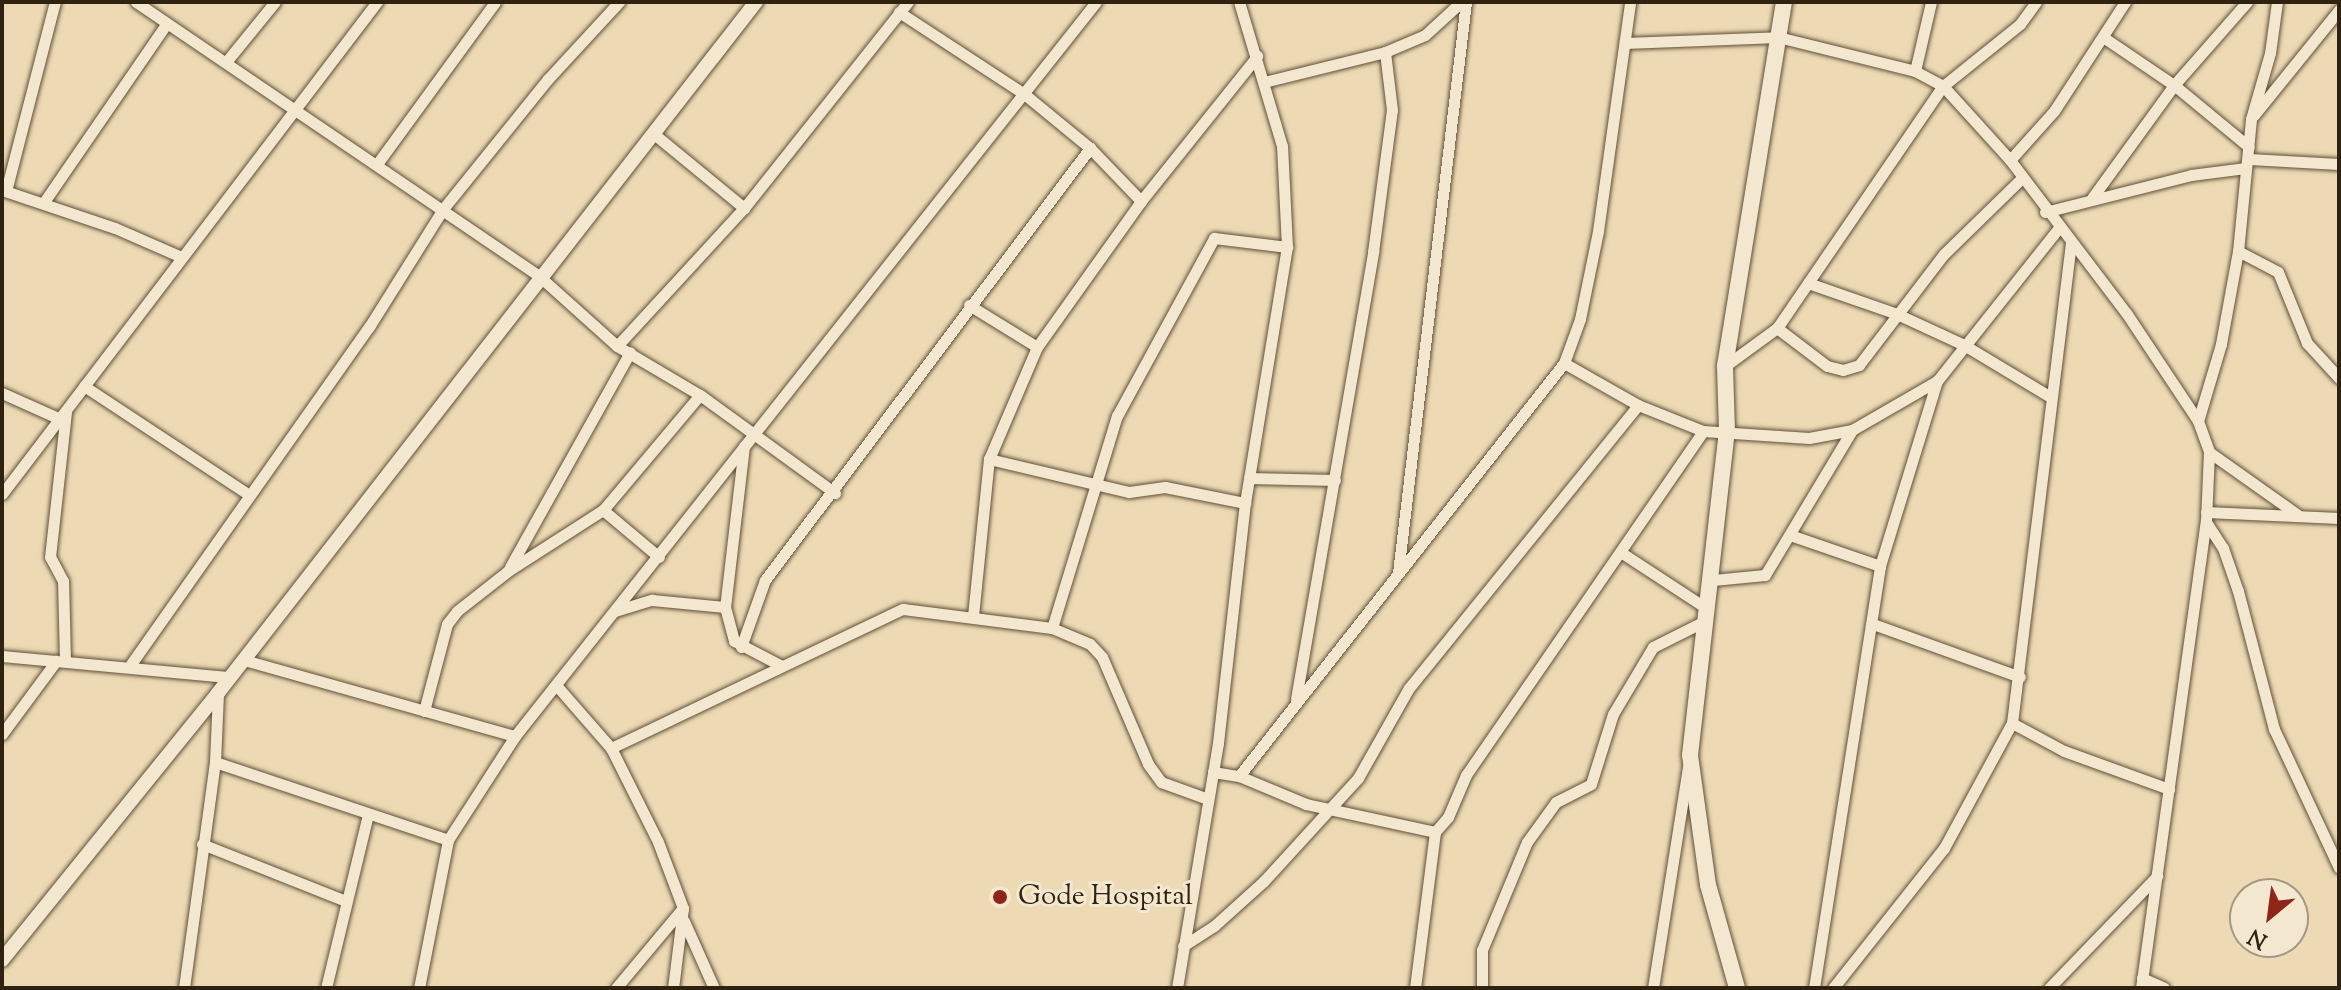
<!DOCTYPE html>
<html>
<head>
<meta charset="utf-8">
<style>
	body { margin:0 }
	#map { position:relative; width:2341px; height:990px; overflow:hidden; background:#eddab5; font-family:"Sorts Mill Goudy",serif }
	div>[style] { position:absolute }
	.roads { filter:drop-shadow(0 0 2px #5f5039) drop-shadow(0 0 2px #5f5039) }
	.minor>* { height:11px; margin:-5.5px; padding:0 5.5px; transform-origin:5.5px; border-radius:5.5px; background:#f3e7cf }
	.tertiary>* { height:14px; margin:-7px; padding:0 7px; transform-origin:7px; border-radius:7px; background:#f3e7cf }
	.secondary>* { height:16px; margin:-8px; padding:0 8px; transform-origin:8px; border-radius:8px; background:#f3e7cf }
	.dots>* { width:22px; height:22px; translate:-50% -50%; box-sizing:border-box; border:4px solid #f3e7cf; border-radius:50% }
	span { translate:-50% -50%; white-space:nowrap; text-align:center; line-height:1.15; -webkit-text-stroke:6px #f3e7cf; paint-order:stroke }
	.poi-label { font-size:28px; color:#302210 }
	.left { translate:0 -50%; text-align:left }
	.frame { position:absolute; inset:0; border:4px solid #302210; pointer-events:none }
	.north { position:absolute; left:2229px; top:878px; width:80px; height:80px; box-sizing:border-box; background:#f3e7cf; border:2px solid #a59883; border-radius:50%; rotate:209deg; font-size:22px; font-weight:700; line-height:32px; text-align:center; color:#302210 }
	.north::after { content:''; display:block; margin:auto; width:28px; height:36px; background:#8f2418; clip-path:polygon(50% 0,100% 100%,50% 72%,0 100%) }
</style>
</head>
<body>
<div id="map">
	<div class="roads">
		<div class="minor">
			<div style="left:136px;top:2px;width:487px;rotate:34.2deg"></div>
			<div style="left:539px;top:276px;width:105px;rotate:41.9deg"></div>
			<div style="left:617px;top:346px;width:96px;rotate:30.6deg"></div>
			<div style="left:700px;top:395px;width:167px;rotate:36deg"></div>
			<div style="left:2277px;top:2px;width:51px;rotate:97.8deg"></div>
			<div style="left:2270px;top:53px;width:69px;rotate:106.1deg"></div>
			<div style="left:2251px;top:119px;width:133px;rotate:95.6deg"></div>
			<div style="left:2238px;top:251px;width:95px;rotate:100.4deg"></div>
			<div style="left:2221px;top:344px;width:80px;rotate:106.6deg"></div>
			<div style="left:2198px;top:421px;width:33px;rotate:70deg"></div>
			<div style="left:2209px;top:452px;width:70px;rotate:92.5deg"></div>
			<div style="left:2206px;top:522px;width:31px;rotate:57deg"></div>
			<div style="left:2223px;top:548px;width:46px;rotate:70.8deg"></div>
			<div style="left:2238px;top:591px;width:143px;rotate:75.4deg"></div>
			<div style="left:2274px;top:729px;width:153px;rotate:64.9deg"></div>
			<div style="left:899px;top:12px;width:148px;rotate:33.2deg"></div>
			<div style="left:1023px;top:93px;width:87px;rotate:39.4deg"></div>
			<div style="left:1090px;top:148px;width:74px;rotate:46.1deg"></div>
			<div style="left:2103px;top:37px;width:86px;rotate:34.1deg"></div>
			<div style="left:2174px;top:85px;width:97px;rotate:39.6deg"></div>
			<div style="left:1625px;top:43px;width:153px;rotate:-2.2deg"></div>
			<div style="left:1778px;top:37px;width:141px;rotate:13.9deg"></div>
			<div style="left:1915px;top:71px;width:32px;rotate:28deg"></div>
			<div style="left:1943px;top:86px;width:100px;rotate:47.8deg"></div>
			<div style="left:2010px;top:160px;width:193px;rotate:52.8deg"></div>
			<div style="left:2127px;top:314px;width:128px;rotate:56.4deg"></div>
			<div style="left:226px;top:62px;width:77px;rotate:-50.8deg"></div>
			<div style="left:1915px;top:71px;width:71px;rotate:-76.9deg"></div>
			<div style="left:1264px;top:82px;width:125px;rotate:-13.9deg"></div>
			<div style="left:1385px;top:52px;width:43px;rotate:-23deg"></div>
			<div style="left:1425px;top:35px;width:49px;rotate:-42.5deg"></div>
			<div style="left:1943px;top:86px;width:99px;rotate:-38.8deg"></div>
			<div style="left:2020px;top:24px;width:27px;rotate:-54deg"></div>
			<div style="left:2254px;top:115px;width:135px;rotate:-51deg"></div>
			<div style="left:654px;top:134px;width:117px;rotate:39.4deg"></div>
			<div style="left:2249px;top:159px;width:90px;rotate:3.2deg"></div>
			<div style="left:2010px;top:160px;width:66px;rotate:-48.1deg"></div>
			<div style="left:2054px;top:111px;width:130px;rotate:-56.9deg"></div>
			<div style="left:377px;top:164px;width:200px;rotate:-53.9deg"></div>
			<div style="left:2px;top:190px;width:119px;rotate:18.6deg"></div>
			<div style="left:115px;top:228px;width:70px;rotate:23.6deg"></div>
			<div style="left:6px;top:191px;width:195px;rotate:-75.5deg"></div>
			<div style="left:2092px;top:198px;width:140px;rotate:-54deg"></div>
			<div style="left:2174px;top:85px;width:111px;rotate:-48.7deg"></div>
			<div style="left:44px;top:202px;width:217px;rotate:-55.5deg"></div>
			<div style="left:2045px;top:212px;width:151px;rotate:-14.2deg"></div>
			<div style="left:2191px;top:175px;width:55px;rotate:-7.3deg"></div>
			<div style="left:2238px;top:251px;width:45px;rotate:27.7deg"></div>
			<div style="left:2278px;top:272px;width:77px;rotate:67.8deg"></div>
			<div style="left:2307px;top:343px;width:47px;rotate:47.6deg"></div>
			<div style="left:1808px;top:283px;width:94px;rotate:19.2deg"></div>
			<div style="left:1897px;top:314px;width:74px;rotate:24.8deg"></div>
			<div style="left:1964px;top:345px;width:99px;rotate:31deg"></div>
			<div style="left:969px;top:305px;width:80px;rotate:31.7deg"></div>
			<div style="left:1777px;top:328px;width:63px;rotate:37.2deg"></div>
			<div style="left:1827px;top:366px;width:16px;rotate:14deg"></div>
			<div style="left:1843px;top:370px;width:17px;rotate:-17deg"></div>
			<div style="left:1859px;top:365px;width:140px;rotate:-52.6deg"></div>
			<div style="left:1944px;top:254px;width:109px;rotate:-44.3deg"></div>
			<div style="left:617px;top:346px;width:188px;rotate:-47.4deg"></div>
			<div style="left:744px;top:208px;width:263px;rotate:-51.5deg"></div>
			<div style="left:1564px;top:363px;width:85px;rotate:29.6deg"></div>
			<div style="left:1638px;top:405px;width:70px;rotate:21.8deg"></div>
			<div style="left:1703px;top:431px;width:106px;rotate:3.8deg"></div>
			<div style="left:1809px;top:438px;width:44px;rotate:-10.5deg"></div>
			<div style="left:1852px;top:430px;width:98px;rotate:-30deg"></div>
			<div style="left:1937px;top:381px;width:194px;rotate:-51.5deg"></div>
			<div style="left:1725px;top:366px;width:64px;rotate:-36.2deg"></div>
			<div style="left:1777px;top:328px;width:292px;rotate:-55.6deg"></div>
			<div style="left:84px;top:386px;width:198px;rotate:33.4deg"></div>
			<div style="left:2px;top:393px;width:64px;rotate:24.1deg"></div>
			<div style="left:744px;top:446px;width:162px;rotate:96.7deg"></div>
			<div style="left:725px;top:607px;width:35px;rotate:75deg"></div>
			<div style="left:734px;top:641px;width:52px;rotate:27.6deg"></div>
			<div style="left:2209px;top:452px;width:109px;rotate:35.3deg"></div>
			<div style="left:989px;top:459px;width:144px;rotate:13.3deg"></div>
			<div style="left:1129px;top:492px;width:36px;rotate:-8deg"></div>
			<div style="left:1165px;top:487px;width:82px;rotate:11.3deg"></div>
			<div style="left:1249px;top:478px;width:86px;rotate:1.3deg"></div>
			<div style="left:2px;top:494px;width:619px;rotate:-52.69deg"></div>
			<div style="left:603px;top:510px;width:73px;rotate:40deg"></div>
			<div style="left:2206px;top:512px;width:133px;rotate:2.6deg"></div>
			<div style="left:1793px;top:536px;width:92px;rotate:19deg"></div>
			<div style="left:1622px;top:553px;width:100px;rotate:33.2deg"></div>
			<div style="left:510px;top:567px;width:246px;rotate:-60.8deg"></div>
			<div style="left:1398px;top:573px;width:575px;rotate:-83.21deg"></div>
			<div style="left:1713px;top:580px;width:52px;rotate:-5.5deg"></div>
			<div style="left:1765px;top:575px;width:169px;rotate:-59deg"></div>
			<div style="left:615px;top:611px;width:39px;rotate:-17deg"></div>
			<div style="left:652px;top:600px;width:73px;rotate:5.5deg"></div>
			<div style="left:973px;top:616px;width:158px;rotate:-84.2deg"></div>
			<div style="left:989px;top:459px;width:122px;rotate:-66.8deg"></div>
			<div style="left:1037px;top:347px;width:179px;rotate:-54.5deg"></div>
			<div style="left:1141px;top:201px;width:186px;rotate:-51.3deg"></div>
			<div style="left:1873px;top:624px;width:156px;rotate:19.8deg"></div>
			<div style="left:1052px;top:628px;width:222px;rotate:-73deg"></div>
			<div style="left:1117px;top:416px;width:203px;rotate:-61.4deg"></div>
			<div style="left:1214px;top:238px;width:74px;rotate:7deg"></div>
			<div style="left:741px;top:647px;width:71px;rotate:-70.3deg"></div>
			<div style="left:765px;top:580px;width:541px;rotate:-53.05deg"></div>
			<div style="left:2px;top:656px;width:229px;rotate:5.3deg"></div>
			<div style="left:244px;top:660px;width:281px;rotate:15.7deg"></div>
			<div style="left:65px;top:661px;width:80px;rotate:-91.4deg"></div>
			<div style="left:63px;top:581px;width:27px;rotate:-118deg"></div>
			<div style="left:50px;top:557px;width:147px;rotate:-83.7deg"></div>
			<div style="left:131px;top:664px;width:413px;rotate:-54.8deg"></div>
			<div style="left:369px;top:327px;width:139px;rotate:-57.9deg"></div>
			<div style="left:443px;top:209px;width:167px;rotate:-51.1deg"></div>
			<div style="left:548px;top:79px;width:105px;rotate:-47.3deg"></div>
			<div style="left:556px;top:685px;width:84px;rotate:48.9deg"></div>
			<div style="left:611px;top:748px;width:105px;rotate:63.4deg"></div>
			<div style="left:658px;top:842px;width:71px;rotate:69.3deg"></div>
			<div style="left:683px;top:908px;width:81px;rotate:97.1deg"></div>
			<div style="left:1296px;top:699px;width:454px;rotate:-80.2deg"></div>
			<div style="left:1373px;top:252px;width:143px;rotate:-82.4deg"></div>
			<div style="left:1392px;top:110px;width:58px;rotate:-96.9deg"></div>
			<div style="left:424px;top:711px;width:90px;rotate:-75.2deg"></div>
			<div style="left:447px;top:624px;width:16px;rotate:-52deg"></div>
			<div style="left:457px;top:611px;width:65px;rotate:-38.1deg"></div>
			<div style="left:508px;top:571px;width:113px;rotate:-32.7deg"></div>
			<div style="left:603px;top:510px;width:150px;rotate:-49.9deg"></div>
			<div style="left:2012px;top:723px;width:59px;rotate:28.3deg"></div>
			<div style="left:2064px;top:751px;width:112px;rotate:19.9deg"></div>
			<div style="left:2px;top:734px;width:91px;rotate:-53.5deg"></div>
			<div style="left:611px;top:748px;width:323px;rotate:-25.5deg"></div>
			<div style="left:903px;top:609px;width:150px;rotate:7.3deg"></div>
			<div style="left:1052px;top:628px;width:41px;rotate:22.8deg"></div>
			<div style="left:1090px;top:644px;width:18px;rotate:47deg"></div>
			<div style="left:1102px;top:657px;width:116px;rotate:66.7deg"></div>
			<div style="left:1148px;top:764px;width:22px;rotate:54deg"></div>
			<div style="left:1161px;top:782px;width:50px;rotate:19.9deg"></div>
			<div style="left:215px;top:762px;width:246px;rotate:18.5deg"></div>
			<div style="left:1213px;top:772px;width:26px;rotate:9deg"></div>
			<div style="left:1239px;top:776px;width:73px;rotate:22.7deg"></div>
			<div style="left:1306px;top:804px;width:132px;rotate:12.2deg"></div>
			<div style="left:1239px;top:776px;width:526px;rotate:-51.8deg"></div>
			<div style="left:1564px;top:363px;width:47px;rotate:-70deg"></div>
			<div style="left:1580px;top:319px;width:90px;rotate:-78.4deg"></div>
			<div style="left:1598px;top:231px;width:231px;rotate:-82deg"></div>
			<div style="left:202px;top:844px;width:155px;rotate:21.6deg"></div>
			<div style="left:684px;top:921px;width:73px;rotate:65.9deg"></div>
			<div style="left:1183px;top:946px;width:37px;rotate:-33deg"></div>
			<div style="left:1214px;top:926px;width:67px;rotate:-42deg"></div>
			<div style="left:1264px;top:881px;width:139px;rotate:-47.6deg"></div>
			<div style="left:1358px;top:778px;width:103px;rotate:-60.5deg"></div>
			<div style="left:1409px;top:688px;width:364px;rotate:-51deg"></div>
			<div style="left:2142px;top:978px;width:24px;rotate:24deg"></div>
			<div style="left:184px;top:988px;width:228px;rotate:-82.2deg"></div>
			<div style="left:215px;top:762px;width:69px;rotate:-87.5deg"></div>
			<div style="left:326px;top:988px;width:179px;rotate:-76.4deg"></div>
			<div style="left:419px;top:988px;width:151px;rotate:-78.9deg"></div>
			<div style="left:448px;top:840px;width:124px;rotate:-57.2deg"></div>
			<div style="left:515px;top:736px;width:936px;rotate:-51.64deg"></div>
			<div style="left:616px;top:988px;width:104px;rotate:-50.1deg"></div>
			<div style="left:1177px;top:988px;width:248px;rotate:-80.5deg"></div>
			<div style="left:1218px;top:743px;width:242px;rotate:-83.6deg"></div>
			<div style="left:1245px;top:503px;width:259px;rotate:-80.7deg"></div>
			<div style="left:1287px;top:247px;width:101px;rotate:-92.8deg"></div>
			<div style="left:1282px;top:146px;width:150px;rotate:-106.6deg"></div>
			<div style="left:1415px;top:988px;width:157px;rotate:-82.7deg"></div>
			<div style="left:1435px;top:832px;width:20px;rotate:-49deg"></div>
			<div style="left:1448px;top:817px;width:46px;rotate:-66.8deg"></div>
			<div style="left:1466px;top:775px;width:418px;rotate:-55.4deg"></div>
			<div style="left:1482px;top:988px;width:38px;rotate:-90deg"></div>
			<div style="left:1482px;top:950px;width:117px;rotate:-67.4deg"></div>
			<div style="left:1527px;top:842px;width:49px;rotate:-54.1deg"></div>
			<div style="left:1556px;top:802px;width:39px;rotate:-27deg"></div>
			<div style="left:1591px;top:784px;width:73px;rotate:-72.6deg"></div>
			<div style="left:1613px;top:714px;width:78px;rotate:-59.2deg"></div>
			<div style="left:1653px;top:647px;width:58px;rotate:-26.6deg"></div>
			<div style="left:1653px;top:988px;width:224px;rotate:-81deg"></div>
			<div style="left:1814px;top:988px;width:427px;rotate:-81.1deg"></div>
			<div style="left:1880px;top:566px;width:194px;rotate:-72.9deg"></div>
			<div style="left:1833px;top:988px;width:179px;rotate:-51.6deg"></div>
			<div style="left:1944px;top:848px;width:142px;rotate:-61.5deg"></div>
			<div style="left:2012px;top:723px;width:483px;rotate:-83deg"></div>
			<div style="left:2049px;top:988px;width:156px;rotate:-46deg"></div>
			<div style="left:2141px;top:988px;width:471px;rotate:-82.1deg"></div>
		</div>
		<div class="tertiary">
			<div style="left:2px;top:960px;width:343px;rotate:-51deg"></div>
			<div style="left:218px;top:693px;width:876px;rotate:-52.1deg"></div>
		</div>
		<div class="secondary">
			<div style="left:1737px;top:988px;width:107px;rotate:-105.7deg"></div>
			<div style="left:1708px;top:885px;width:131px;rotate:-97.9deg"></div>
			<div style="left:1690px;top:755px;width:326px;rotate:-83.5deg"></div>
			<div style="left:1727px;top:431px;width:65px;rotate:-91.8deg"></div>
			<div style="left:1725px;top:366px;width:369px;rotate:-80.8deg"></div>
		</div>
	</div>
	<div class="dots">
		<div style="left:1000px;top:897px;background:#8f2418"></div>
	</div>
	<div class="poi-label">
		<span class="left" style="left:1018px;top:897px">Gode Hospital</span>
	</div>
	<div class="frame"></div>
	<div class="north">N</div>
</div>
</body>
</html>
